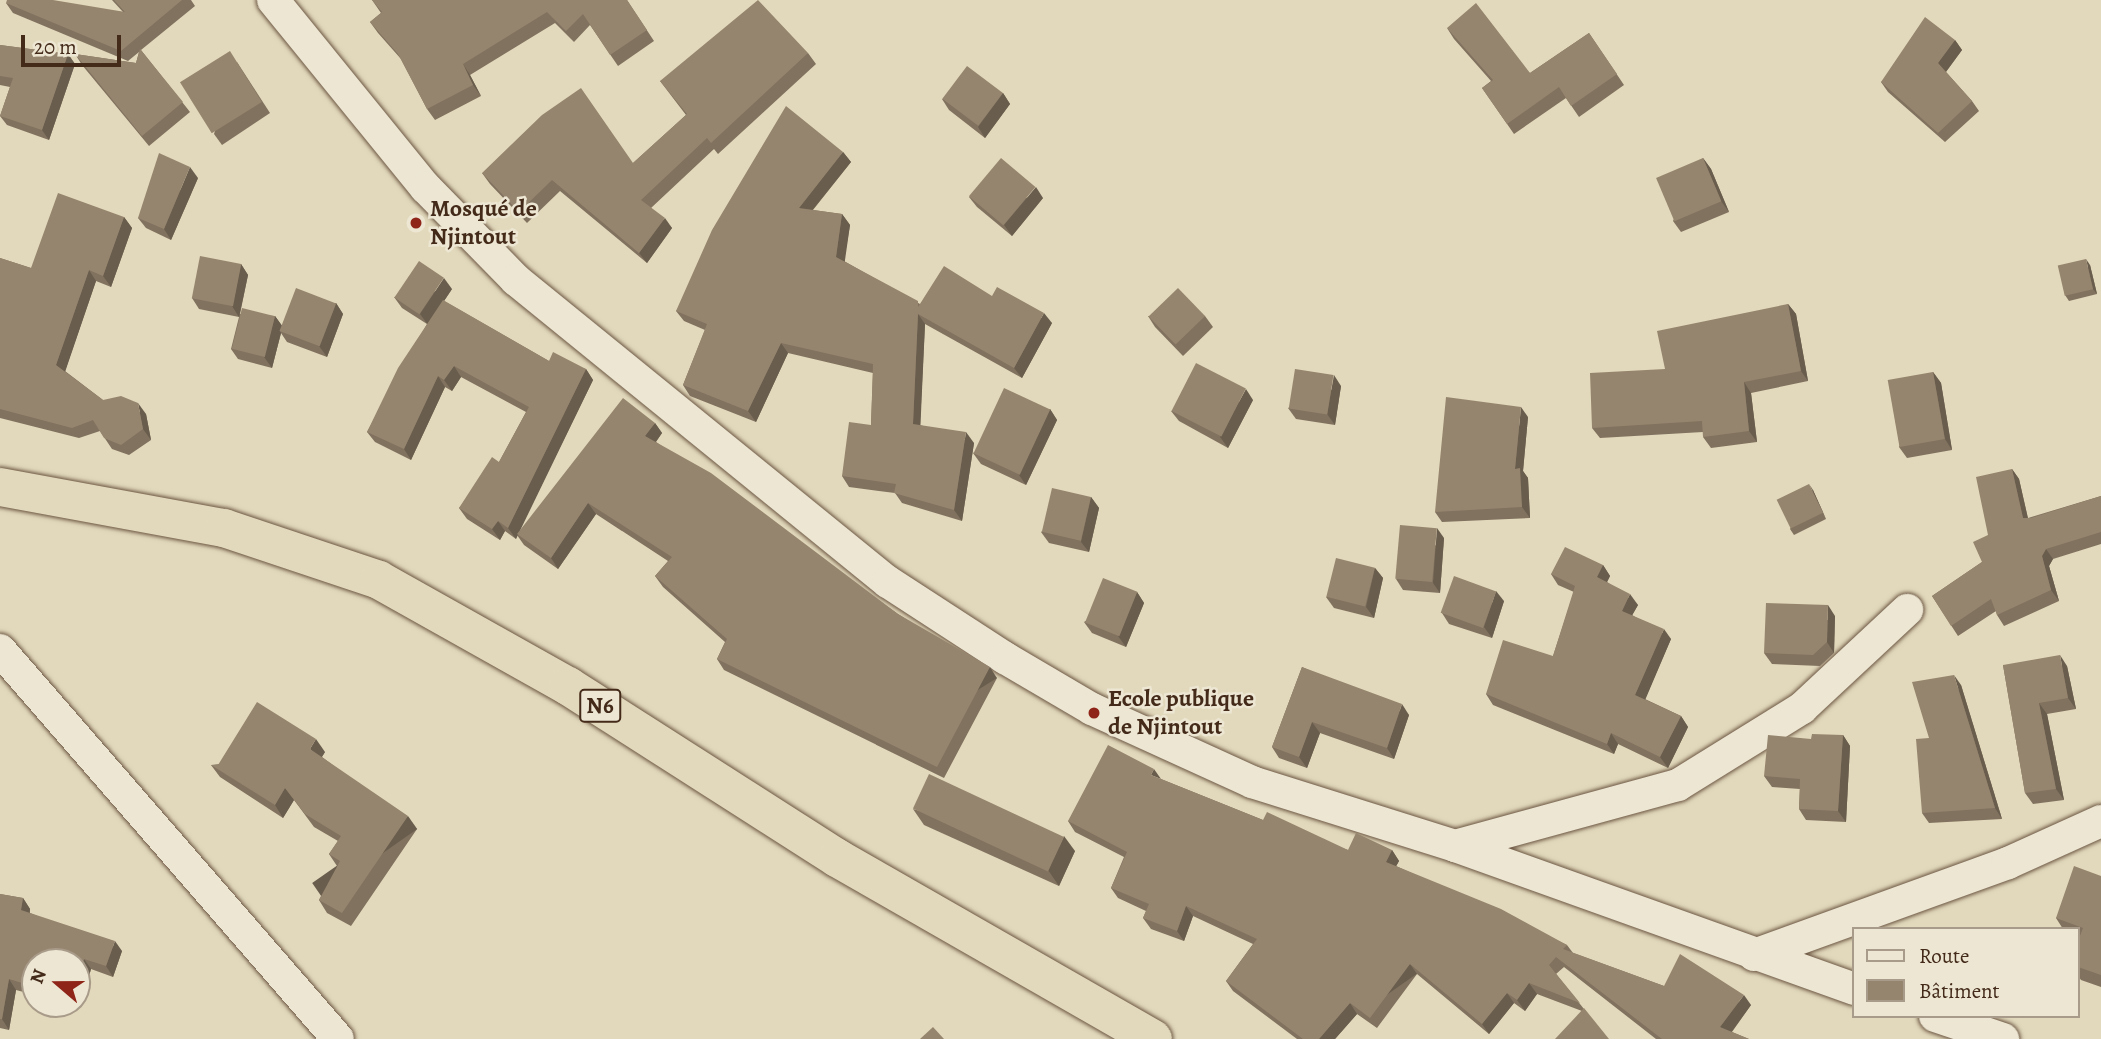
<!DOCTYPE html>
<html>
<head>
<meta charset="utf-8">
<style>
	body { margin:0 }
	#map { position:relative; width:2101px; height:1039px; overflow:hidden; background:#e2d9bc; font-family:Alegreya,serif }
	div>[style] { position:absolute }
	.roads { filter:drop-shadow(0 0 2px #6c5642) drop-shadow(0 0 2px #6c5642) }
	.street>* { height:32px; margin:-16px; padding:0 16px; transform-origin:16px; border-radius:16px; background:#ece6d3 }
	.highway>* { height:38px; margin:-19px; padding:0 19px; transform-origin:19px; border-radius:19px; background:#e2d9bc }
	.wall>* { inset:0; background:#81725f }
	.shaded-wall>* { inset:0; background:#695d4d; transform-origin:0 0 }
	.building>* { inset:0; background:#96856e; transform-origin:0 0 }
	.dots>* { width:19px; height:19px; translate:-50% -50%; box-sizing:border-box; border:4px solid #ece6d3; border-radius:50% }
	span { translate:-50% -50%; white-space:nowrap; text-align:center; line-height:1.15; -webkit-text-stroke:5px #ece6d3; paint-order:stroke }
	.shield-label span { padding:2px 5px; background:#ece6d3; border:2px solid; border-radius:5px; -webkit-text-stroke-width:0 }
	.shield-label { font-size:23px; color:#442a19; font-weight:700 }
	.poi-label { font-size:24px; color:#442a19; font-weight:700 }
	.left { translate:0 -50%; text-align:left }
	.legend { position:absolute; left:1852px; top:927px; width:228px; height:91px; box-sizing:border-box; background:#ece6d3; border:2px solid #a99b89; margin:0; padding:9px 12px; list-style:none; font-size:21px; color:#442a19 }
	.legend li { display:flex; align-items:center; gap:14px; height:35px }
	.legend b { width:35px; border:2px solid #a99b89 }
	.north { position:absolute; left:21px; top:948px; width:70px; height:70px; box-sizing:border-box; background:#ece6d3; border:2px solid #a99b89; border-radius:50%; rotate:290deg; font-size:19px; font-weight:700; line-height:28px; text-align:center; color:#442a19 }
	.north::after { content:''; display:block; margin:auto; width:24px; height:32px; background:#8f2418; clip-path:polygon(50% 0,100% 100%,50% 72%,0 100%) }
	.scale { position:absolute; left:21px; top:35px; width:100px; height:32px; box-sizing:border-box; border:4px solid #442a19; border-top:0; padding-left:9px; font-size:21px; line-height:24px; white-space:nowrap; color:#442a19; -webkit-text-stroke:5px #ece6d3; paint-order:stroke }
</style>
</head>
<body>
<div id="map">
	<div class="roads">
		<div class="street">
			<div style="left:273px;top:0;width:242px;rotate:50.9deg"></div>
			<div style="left:426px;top:188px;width:129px;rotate:45.6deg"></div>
			<div style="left:516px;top:280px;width:479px;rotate:39.1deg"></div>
			<div style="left:888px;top:582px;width:140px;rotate:33deg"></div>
			<div style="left:1005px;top:658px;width:101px;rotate:30.4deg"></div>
			<div style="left:1092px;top:709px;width:176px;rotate:24.5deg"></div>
			<div style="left:1252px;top:782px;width:213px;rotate:17.5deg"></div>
			<div style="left:1455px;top:846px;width:424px;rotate:19.7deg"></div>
			<div style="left:0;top:650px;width:515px;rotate:49.01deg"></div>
			<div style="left:1455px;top:846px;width:231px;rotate:-15.3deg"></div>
			<div style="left:1678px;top:785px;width:146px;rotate:-31.8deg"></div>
			<div style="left:1802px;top:708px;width:144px;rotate:-43deg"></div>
			<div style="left:1754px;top:955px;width:270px;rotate:-19.9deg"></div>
			<div style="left:2008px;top:863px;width:102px;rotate:-24.3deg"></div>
			<div style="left:1935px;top:1016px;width:72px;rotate:18.7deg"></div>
		</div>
		<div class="highway">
			<div style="left:0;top:487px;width:228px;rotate:10.4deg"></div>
			<div style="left:224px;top:528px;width:163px;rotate:18.5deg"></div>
			<div style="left:379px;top:580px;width:217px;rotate:29.3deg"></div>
			<div style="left:568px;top:686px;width:319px;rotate:32.6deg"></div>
			<div style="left:837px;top:858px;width:364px;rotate:29.8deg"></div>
		</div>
	</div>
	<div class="wall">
		<div style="clip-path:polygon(112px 0,191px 0,195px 6px,141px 50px,190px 112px,149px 146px,82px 65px,75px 54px,136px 63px,139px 52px,128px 61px,13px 13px,6px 3px,123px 12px)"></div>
		<div style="clip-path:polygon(372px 0,627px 0,654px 41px,618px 66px,590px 25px,574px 42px,555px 23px,470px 75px,481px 96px,435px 120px,427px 109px,401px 59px,378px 33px,370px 22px,381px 13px)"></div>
		<div style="clip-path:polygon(1447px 28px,1530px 73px,1589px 33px,1624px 85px,1579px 117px,1566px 98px,1514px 134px,1482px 88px,1491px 81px,1454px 39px)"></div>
		<div style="clip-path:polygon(1955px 40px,1962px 50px,1946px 72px,1972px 101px,1979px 111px,1945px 142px,1888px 92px,1881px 82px)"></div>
		<div style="clip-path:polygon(0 45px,68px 54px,75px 64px,49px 140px,7px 125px,0 116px,10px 87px,0 85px)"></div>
		<div style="clip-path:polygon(808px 53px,816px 64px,718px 154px,714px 149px,651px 208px,672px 228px,647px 263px,560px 191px,527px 223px,490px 184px,482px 173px,633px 163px,686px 115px,660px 81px)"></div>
		<div style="clip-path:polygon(237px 62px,270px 113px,222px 145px,214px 134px)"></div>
		<div style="clip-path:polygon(1003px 93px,1010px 104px,985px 138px,949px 110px,942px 99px)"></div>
		<div style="clip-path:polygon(843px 152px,851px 162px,813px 210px,842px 214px,850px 225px,844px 261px,920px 304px,992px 296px,1052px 323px,1022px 378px,925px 324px,920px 425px,974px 443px,962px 521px,902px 503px,895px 493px,849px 487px,842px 476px,871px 425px,873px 373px,788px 353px,756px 422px,690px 396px,683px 385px,705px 330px,684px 321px,676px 311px)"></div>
		<div style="clip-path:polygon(1703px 158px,1711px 169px,1729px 212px,1681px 232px,1673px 221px)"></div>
		<div style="clip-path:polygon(198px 178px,171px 240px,146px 228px,138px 218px)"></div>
		<div style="clip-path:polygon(969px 197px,1043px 198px,1012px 236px,977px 207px)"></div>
		<div style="clip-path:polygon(124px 217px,132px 228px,111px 287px,96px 281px,65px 371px,103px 400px,146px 414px,151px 440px,129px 455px,112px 449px,100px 431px,79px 438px,0 418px,0 258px,31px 268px)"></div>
		<div style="clip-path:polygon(241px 264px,248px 275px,240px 314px,275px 316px,282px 326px,336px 303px,343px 314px,327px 357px,287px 342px,281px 333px,272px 368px,238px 359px,231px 349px,239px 317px,199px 309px,192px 298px)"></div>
		<div style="clip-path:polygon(2090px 265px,2097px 294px,2069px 301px,2065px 295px)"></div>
		<div style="clip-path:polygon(452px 289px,444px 301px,549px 361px,586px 369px,593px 380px,519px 531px,655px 423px,662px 433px,656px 442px,898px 614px,997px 678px,944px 778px,724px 670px,717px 659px,725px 642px,663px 587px,655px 576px,668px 561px,596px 514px,558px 569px,524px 545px,517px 535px,516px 539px,505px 531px,500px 540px,467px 519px,459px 508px,499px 462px,526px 412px,461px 377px,452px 391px,445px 387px,411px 460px,375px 442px,367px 432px,427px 324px,402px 308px,394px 297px)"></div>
		<div style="clip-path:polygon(1788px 304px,1796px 314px,1808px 381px,1751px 393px,1757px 442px,1711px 448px,1703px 437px,1703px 432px,1600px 438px,1592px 428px,1665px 369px)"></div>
		<div style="clip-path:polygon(1148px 316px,1205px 316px,1213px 327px,1183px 356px,1155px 327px)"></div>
		<div style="clip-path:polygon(1933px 372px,1941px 383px,1952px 450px,1907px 458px,1899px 447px)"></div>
		<div style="clip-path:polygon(1341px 386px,1335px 425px,1296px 419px,1288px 408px)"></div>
		<div style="clip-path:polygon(1253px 400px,1228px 448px,1179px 421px,1171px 411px)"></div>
		<div style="clip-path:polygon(1050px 409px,1057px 420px,1026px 485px,981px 464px,973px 453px)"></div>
		<div style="clip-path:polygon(1528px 417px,1523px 471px,1528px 478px,1530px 518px,1442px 522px,1435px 512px)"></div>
		<div style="clip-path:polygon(2012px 469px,2019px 479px,2028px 518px,2101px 496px,2101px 544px,2053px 559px,2049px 566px,2059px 601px,2004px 626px,1997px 615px,1996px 611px,1958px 636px,1932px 596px,1982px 562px,1988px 535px)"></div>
		<div style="clip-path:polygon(1813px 490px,1826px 519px,1794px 535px,1790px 529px)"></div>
		<div style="clip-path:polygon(1091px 497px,1099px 508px,1089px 552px,1049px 543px,1041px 532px)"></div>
		<div style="clip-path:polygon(1444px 538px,1440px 593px,1403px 590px,1396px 579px)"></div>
		<div style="clip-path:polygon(1603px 565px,1610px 576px,1607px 582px,1638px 605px,1632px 615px,1671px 639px,1645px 699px,1681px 716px,1688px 727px,1668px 768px,1618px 744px,1614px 754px,1493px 705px,1486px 694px,1553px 656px,1574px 592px,1558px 585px,1551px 574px)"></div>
		<div style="clip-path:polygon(1375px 568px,1383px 578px,1374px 618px,1334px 608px,1326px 597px)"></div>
		<div style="clip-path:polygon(1137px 592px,1144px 603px,1126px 647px,1092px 633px,1084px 622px)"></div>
		<div style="clip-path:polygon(1504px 601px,1492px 638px,1449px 624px,1442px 613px)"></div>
		<div style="clip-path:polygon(1835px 616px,1834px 653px,1820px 666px,1772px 664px,1764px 653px)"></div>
		<div style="clip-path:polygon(2003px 665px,2067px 666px,2076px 709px,2047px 714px,2064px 800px,2033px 804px,2025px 793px)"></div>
		<div style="clip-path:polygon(1302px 667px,1409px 715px,1394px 759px,1320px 733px,1307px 768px,1279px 758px,1272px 747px)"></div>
		<div style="clip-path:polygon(1961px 685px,2002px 819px,1929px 823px,1922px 813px,1929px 738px)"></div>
		<div style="clip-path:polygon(1843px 735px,1850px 746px,1846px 822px,1806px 820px,1799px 809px,1800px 789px,1772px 787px,1764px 776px,1811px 739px)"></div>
		<div style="clip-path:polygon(325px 752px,322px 757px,417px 829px,351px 926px,327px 913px,319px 900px,337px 866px,329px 854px,338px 841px,314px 827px,294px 800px,283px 818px,220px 777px,211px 765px)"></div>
		<div style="clip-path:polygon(1161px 779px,1263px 820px,1348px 850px,1392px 850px,1399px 861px,1396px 866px,1567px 945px,1573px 953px,1664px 986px,1751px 1005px,1732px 1032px,1749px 1039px,1656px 1039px,1564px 967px,1556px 974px,1584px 1009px,1582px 1011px,1537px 994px,1525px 1011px,1514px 1003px,1489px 1034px,1417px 974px,1377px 1028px,1357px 1014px,1335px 1039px,1297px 1039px,1233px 991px,1226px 981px,1253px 944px,1193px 916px,1184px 941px,1151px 929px,1143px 918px,1146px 911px,1118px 898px,1111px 888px,1124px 857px,1075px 832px,1068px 821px)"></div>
		<div style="clip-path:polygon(913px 809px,1075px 851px,1059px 886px,924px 825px)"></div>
		<div style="clip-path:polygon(2101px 876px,2101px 987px,2081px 980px,2078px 976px,2079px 938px,2078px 929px,2063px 929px,2056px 918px)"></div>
		<div style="clip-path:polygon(0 894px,23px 898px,30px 909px,30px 913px,122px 951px,113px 977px,91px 969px,80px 1008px,66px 1004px,77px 1004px,77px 962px,35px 962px,35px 995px,16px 990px,9px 1030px,0 1028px)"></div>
	</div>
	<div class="shaded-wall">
		<div style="clip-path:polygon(1955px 40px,1962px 50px,1945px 73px,1938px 63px)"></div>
		<div style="clip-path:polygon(68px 54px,75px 64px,49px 140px,42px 130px)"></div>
		<div style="clip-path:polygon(463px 64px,470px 75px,481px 96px,473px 85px)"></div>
		<div style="clip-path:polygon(1003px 93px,1010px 104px,985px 138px,978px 127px)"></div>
		<div style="clip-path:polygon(843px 152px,851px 162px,806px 218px,799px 208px)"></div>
		<div style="clip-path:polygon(1703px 158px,1711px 169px,1729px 212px,1721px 201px)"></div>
		<div style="clip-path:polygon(190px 167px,198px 178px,171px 240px,164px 229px)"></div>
		<div style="clip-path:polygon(1036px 187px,1043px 198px,1012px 236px,1004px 225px)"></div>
		<div style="clip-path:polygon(842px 214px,850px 225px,844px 267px,836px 257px)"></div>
		<div style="clip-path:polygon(124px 217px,132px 228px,111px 287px,103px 276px)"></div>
		<div style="clip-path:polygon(665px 218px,672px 228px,647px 263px,639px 253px)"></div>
		<div style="clip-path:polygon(2086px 259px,2090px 265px,2097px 294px,2093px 289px)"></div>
		<div style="clip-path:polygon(241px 264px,248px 275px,239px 317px,232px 306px)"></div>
		<div style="clip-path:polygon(89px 270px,96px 281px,64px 375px,56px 365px)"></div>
		<div style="clip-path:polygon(444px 278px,452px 289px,428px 325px,420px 314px)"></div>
		<div style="clip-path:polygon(336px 303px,343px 314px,327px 357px,319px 346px)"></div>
		<div style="clip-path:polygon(1788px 304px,1796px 314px,1808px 381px,1801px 371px)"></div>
		<div style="clip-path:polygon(1044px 313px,1052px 323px,1022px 378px,1014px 368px)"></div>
		<div style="clip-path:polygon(918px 314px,925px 324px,920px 435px,913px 424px)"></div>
		<div style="clip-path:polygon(275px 316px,283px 327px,280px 331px,281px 333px,272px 368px,264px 357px)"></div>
		<div style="clip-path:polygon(781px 343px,788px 353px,756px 422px,748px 411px)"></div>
		<div style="clip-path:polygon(454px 366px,461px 377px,452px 391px,444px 380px)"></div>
		<div style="clip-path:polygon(586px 369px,593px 380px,516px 539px,508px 528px)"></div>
		<div style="clip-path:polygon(1933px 372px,1941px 383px,1952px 450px,1945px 439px)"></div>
		<div style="clip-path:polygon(1334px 375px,1341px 386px,1335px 425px,1327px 414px)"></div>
		<div style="clip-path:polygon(438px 376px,445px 387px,411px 460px,404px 449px)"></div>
		<div style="clip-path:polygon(1744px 382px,1751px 393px,1757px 442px,1749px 431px)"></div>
		<div style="clip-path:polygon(1246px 389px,1253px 400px,1228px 448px,1220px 437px)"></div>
		<div style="clip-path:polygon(138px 403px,146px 414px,151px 440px,143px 429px)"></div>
		<div style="clip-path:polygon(1521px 407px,1528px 417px,1523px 471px,1528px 478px,1530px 518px,1522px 507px,1515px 469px)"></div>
		<div style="clip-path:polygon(1050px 409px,1057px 420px,1026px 485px,1019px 475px)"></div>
		<div style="clip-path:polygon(655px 423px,662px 433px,652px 447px,645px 436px)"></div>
		<div style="clip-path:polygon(966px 432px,974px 443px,962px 521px,954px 510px)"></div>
		<div style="clip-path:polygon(2012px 469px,2019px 479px,2030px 528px,2023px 518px)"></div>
		<div style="clip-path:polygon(1809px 484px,1813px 490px,1826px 519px,1823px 513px)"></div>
		<div style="clip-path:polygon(1091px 497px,1099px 508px,1089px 552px,1081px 542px)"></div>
		<div style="clip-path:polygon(588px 503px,596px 514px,558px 569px,551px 558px)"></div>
		<div style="clip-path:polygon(498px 521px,505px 531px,500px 540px,492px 529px)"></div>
		<div style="clip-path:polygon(1437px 528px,1444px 538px,1440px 593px,1433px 583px)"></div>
		<div style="clip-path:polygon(2046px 549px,2053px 559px,2049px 566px,2059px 601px,2051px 590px,2042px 556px)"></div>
		<div style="clip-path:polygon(1603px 565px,1610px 576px,1604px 588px,1597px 577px)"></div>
		<div style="clip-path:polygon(1375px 568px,1383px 578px,1374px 618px,1366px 607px)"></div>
		<div style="clip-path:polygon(1496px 591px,1504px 601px,1492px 638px,1484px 627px)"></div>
		<div style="clip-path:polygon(1137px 592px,1144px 603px,1126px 647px,1118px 636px)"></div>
		<div style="clip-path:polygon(1630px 594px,1638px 605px,1629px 621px,1622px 611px)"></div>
		<div style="clip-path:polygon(1828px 605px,1835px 616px,1834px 653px,1827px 642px)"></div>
		<div style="clip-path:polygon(1664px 629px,1671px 639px,1643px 705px,1635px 695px)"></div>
		<div style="clip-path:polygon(2060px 655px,2067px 666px,2076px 709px,2068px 698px)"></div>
		<div style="left:990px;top:667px;width:13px;height:113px;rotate:58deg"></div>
		<div style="clip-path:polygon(1954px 675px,1961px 685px,2002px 819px,1995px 808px)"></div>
		<div style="clip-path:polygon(2039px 703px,2047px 714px,2064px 800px,2056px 789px)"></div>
		<div style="clip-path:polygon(1402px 704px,1409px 715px,1394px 759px,1387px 748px)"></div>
		<div style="clip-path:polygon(1681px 716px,1688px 727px,1668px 768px,1660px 757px)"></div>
		<div style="clip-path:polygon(1312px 722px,1320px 733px,1307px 768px,1299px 757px)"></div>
		<div style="clip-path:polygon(1611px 733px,1618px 744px,1614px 754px,1607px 744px)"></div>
		<div style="clip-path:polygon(1843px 735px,1850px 746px,1846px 822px,1838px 811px)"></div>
		<div style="clip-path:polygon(316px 739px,325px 752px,319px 761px,310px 749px)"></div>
		<div style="clip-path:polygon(1154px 769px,1161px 779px,1151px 775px)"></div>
		<div style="clip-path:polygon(285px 788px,294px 800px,283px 818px,275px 805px)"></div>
		<div style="left:408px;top:816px;width:16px;height:117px;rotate:55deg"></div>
		<div style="clip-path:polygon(1064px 836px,1075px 851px,1059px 886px,1048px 870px)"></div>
		<div style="clip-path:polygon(1392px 850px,1399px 861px,1393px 872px,1386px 862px)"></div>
		<div style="clip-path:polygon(23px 898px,30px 909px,28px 921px,21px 910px)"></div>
		<div style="clip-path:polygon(1186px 906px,1193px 916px,1184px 941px,1177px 931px)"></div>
		<div style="clip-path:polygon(115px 941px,122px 951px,113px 977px,106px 966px)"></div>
		<div style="clip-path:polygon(84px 959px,91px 969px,80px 1008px,77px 1004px,77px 982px)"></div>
		<div style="left:1410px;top:964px;width:12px;height:67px;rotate:55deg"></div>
		<div style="clip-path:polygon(9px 979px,16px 990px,9px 1030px,2px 1019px)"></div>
		<div style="clip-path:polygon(1529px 983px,1537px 994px,1525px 1011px,1517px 1000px)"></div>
		<div style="clip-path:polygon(1507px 993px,1514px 1003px,1489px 1034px,1482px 1024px)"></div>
		<div style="clip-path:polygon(1744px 995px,1751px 1005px,1727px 1038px,1720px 1027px)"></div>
		<div style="clip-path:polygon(1350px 1003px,1357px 1014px,1335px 1039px,1319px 1039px)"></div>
	</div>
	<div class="building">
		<div style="clip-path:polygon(7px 0,53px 0,125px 12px,114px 0,182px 0,121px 51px,6px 3px)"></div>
		<div style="clip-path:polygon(372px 0,627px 0,647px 30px,610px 55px,583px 14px,566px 31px,547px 12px,463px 64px,473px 85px,427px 109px,398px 54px,370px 22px,382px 12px)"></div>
		<div style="clip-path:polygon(758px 0,808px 53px,711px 143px,707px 138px,641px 200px,665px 218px,639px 253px,552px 180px,519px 212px,482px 173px,542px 115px,581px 88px,633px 163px,687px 114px,660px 81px)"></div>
		<div style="clip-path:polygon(1476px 3px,1530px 73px,1589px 33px,1617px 74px,1571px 106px,1559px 87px,1507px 124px,1482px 88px,1493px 80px,1447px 28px)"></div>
		<div style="clip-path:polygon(1925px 17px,1955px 40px,1938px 63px,1972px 101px,1938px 133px,1881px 82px)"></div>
		<div style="clip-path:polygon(0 45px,68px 54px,42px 130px,0 116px,13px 78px,0 76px)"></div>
		<div style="clip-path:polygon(140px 49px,183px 102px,142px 136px,75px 54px,136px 63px)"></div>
		<div style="left:230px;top:51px;width:60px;height:59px;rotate:58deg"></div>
		<div style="left:967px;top:66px;width:45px;height:41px;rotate:37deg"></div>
		<div style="clip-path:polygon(786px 106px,843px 152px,799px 208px,842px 214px,836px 257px,918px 301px,918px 307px,944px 266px,992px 296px,997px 287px,1044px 313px,1014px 368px,918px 314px,913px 424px,966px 432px,954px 510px,894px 493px,896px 484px,842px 476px,849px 422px,871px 425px,873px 364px,781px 343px,748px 411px,683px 385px,707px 324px,676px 311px,712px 230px)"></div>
		<div style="clip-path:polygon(159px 153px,190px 167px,164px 229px,138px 218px)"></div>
		<div style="left:1001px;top:158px;width:45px;height:50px;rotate:40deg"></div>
		<div style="left:1703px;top:158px;width:47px;height:51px;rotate:67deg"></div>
		<div style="clip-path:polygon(58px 193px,124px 217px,103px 276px,89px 270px,56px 365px,103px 400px,121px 396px,138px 403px,143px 429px,121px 445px,104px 438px,93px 420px,72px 428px,0 409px,0 258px,31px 268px)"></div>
		<div style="left:200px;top:256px;width:42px;height:43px;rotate:11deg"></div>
		<div style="left:2086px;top:259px;width:31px;height:29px;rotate:77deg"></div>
		<div style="left:419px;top:261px;width:30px;height:44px;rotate:34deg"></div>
		<div style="left:296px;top:288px;width:43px;height:46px;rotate:21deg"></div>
		<div style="left:1178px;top:288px;width:39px;height:41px;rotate:46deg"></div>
		<div style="clip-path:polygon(443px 300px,549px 361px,553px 352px,586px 369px,508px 528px,498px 521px,492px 529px,459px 508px,492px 457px,499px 462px,529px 407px,454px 366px,444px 380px,438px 376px,404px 449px,367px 432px,398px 368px)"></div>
		<div style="clip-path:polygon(1788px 304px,1801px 371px,1744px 382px,1749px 431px,1703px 437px,1702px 421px,1592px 428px,1590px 373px,1665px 369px,1657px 331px)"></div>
		<div style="left:242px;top:308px;width:34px;height:42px;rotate:14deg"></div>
		<div style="left:1196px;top:363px;width:56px;height:54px;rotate:27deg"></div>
		<div style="left:1295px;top:369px;width:39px;height:40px;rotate:9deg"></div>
		<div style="left:1933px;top:372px;width:68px;height:46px;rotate:80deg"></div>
		<div style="left:1004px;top:388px;width:51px;height:72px;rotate:25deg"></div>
		<div style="clip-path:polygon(1446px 397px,1521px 407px,1515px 469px,1520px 468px,1522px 507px,1435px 512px)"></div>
		<div style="clip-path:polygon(623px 398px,655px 423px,645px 436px,711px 473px,898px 614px,990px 667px,937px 767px,717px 659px,727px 639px,655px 576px,672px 557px,588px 503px,551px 558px,517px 534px)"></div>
		<div style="clip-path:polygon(2012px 469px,2023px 518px,2031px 518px,2101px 496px,2101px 532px,2046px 549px,2042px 556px,2051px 590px,1997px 615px,1991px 599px,1951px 626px,1932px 596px,1982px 562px,1973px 542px,1988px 535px,1976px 477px)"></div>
		<div style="left:1809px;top:484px;width:32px;height:36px;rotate:64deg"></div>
		<div style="left:1052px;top:488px;width:40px;height:45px;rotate:13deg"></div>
		<div style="left:1400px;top:525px;width:37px;height:54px;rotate:5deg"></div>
		<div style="clip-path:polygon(1565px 547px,1603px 565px,1597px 577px,1630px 594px,1622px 611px,1664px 629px,1635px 695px,1681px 716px,1660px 757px,1611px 733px,1607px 744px,1486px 694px,1503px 640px,1553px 656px,1575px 586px,1551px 574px)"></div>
		<div style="left:1336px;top:558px;width:40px;height:40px;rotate:14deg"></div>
		<div style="left:1454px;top:576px;width:45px;height:39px;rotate:20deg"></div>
		<div style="left:1103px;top:578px;width:37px;height:48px;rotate:22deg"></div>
		<div style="clip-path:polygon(1766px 603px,1828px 605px,1827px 642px,1813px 655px,1764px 653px)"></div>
		<div style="clip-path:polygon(2060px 655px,2068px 698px,2039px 703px,2056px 789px,2025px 793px,2003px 665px)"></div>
		<div style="clip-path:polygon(1302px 667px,1402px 704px,1387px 748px,1312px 722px,1299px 757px,1272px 747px)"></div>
		<div style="clip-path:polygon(1954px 675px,1995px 808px,1922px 813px,1916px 739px,1929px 738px,1912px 682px)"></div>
		<div style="clip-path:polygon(257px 702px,316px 739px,310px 749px,408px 816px,342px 913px,319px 900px,340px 861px,329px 854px,341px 836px,305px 814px,285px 788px,275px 805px,211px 765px,218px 765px)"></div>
		<div style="clip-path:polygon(1812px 734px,1843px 735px,1838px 811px,1799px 809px,1800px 779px,1764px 776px,1768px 735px,1811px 739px)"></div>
		<div style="clip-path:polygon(1108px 745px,1154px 769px,1151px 775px,1263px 820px,1267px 812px,1348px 850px,1356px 833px,1392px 850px,1386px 862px,1501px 909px,1567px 945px,1563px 949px,1664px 986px,1680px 954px,1744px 995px,1720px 1027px,1749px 1039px,1662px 1039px,1556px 957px,1549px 965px,1580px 1003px,1529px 983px,1517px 1000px,1507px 993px,1482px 1024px,1410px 964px,1370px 1018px,1350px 1003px,1319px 1039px,1303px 1039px,1226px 981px,1257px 939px,1186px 906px,1177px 931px,1143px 918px,1149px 904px,1111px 888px,1127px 852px,1068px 821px)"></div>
		<div style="left:929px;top:774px;width:149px;height:38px;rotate:25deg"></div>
		<div style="clip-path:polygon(2074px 866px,2101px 876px,2101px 975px,2078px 967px,2078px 941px,2083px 928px,2056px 918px)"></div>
		<div style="clip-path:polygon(0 894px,23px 898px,21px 910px,115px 941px,106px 966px,84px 959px,77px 982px,77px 962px,35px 962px,35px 987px,9px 979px,2px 1019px,0 1019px)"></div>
		<div style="clip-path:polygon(1584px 1008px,1609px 1039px,1555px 1039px)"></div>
		<div style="clip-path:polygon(933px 1027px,944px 1039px,920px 1039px)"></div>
	</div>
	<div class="dots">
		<div style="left:416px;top:223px;background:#8f2418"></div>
		<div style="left:1094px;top:713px;background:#8f2418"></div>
	</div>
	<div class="shield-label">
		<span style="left:600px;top:706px">N6</span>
	</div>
	<div class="poi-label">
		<span class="left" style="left:430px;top:223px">Mosqué de<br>Njintout</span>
		<span class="left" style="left:1108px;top:713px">Ecole publique<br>de Njintout</span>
	</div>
	<ul class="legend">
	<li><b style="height:9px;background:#ece6d3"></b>Route</li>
	<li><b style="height:19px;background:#96856e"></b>Bâtiment</li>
	</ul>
	<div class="north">N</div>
	<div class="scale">20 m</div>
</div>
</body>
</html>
